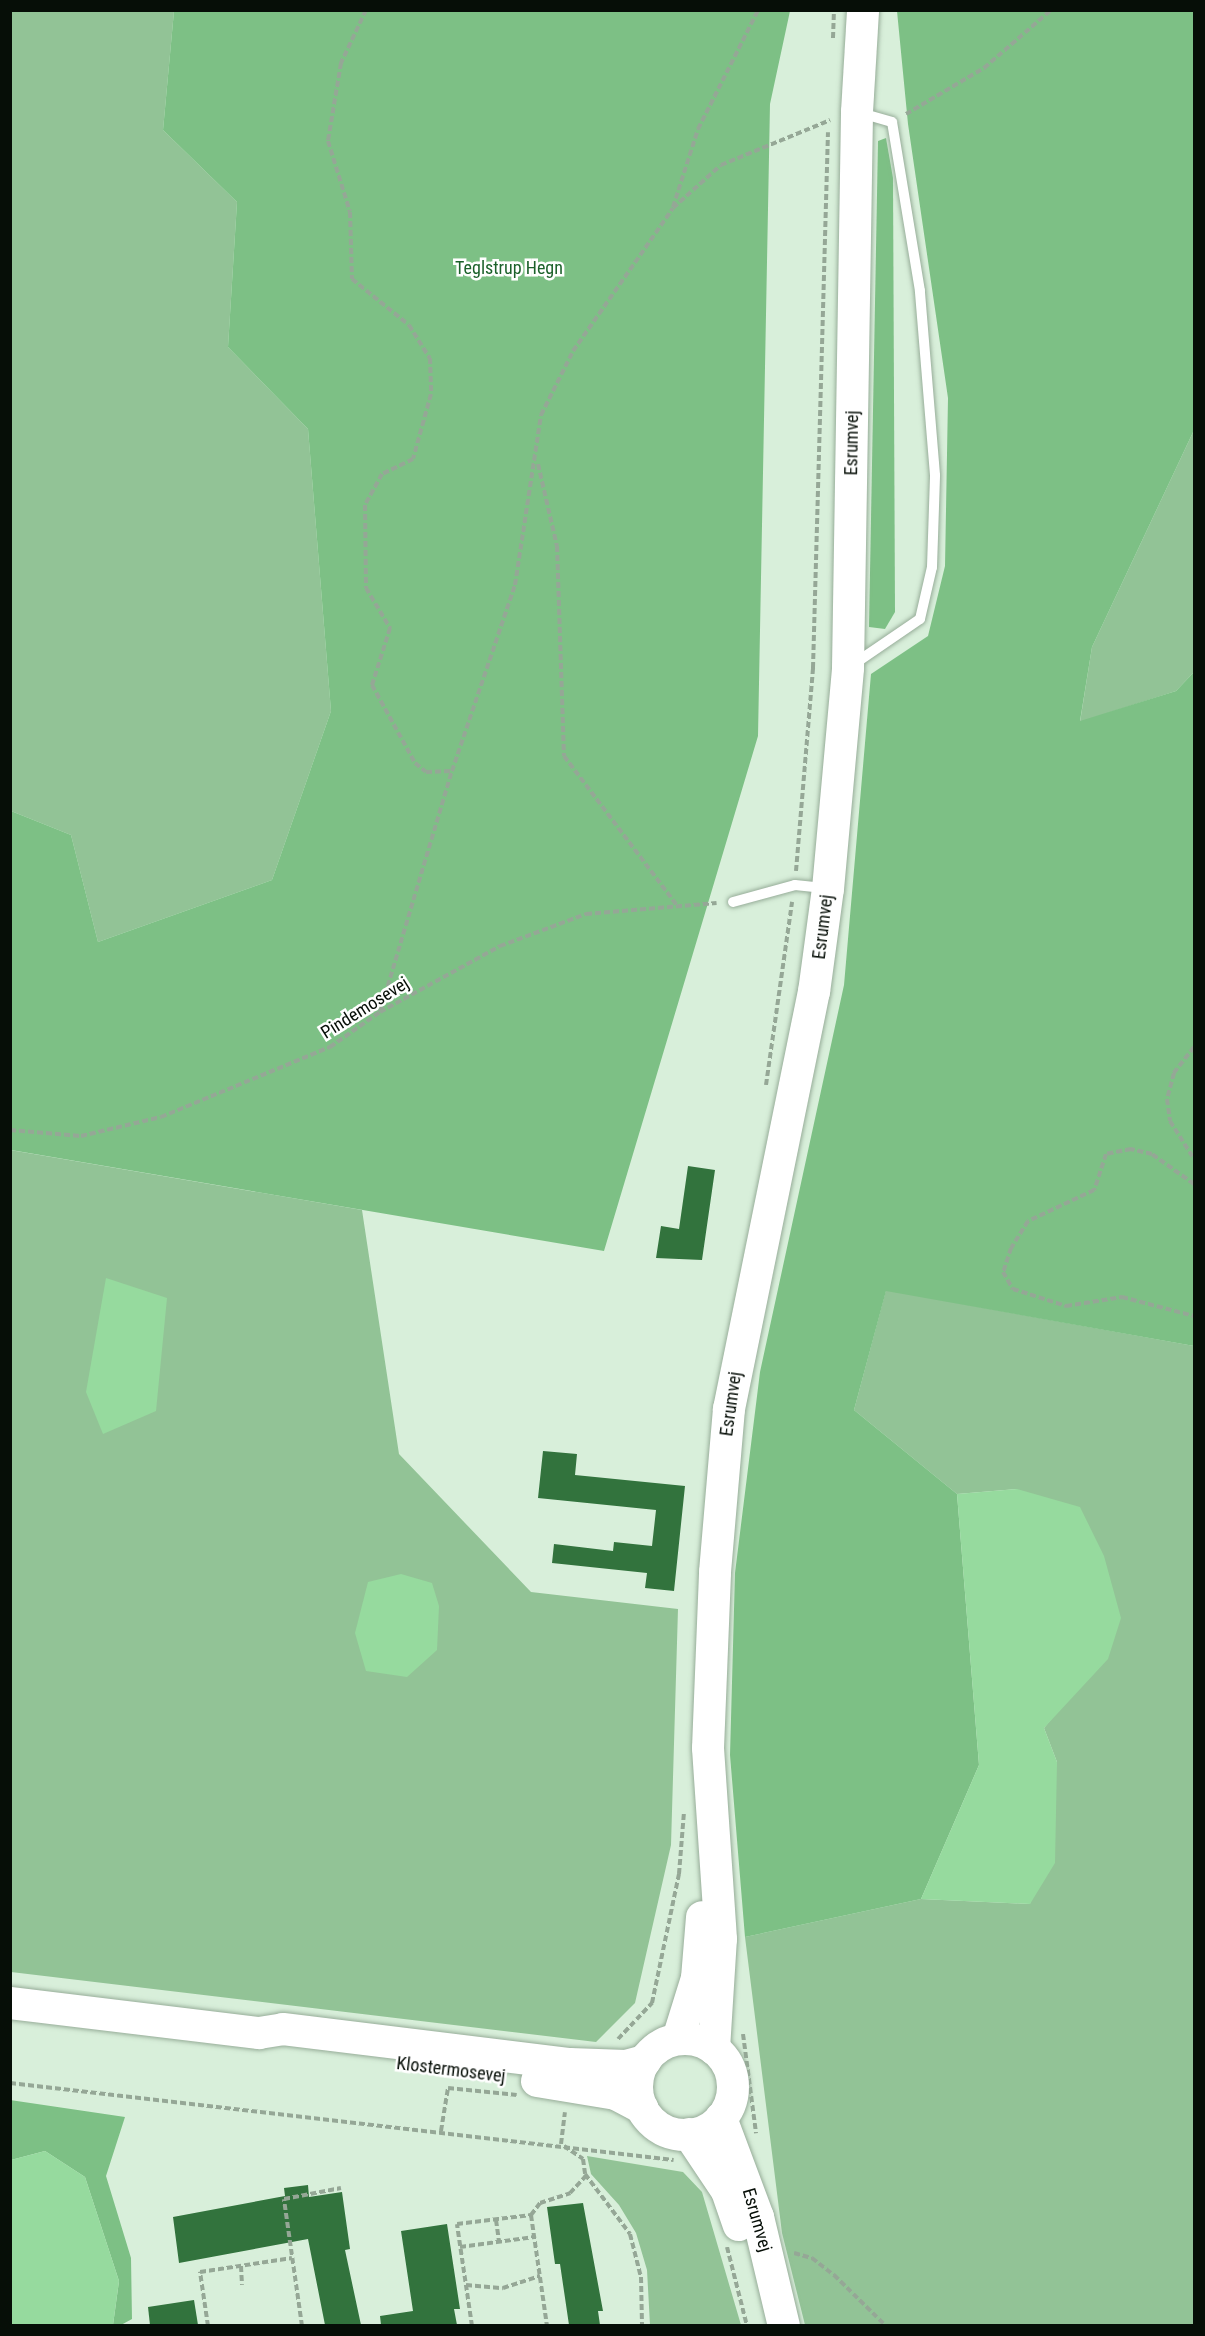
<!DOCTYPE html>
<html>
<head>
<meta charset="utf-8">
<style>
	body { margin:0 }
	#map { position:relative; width:1205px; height:2336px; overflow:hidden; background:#d8efda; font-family:"Roboto Condensed",sans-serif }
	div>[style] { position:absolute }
	.green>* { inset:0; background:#92c396 }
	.forest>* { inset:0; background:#7dc085 }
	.water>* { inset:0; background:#96da9e }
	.building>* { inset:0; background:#32733d }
	.path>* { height:4px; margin-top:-2px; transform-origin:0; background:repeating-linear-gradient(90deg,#95a796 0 6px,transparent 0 9px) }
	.roads { filter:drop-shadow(0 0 2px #97ad99) drop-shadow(0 0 2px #97ad99) }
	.service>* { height:10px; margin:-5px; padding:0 5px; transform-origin:5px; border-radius:5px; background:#fff }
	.secondary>* { height:32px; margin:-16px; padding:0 16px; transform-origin:16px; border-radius:16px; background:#fff }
	.secondary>.ring { margin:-16px; padding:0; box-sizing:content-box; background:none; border:32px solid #fff; border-radius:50% }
	span { translate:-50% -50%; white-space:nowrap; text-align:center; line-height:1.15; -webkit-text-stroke:5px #fff; paint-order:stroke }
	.park-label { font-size:18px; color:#1b612a }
	.street-label { font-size:18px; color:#060e07 }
	.frame { position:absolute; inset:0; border:12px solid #060e07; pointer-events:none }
</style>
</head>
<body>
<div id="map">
	<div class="green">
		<div style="clip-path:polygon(10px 11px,174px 11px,163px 130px,237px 202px,228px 347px,308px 429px,331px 711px,272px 880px,98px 942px,71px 835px,11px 811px)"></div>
		<div style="clip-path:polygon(1194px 430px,1194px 672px,1176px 691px,1080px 722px,1092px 647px)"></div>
		<div style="clip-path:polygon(10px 1150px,362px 1210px,399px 1454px,531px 1592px,678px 1609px,671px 1845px,635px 2003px,596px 2042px,11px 1972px)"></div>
		<div style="clip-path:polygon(886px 1290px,1194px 1346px,1194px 2325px,805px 2325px,782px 2233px,745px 1937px,921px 1899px,1030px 1904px,1057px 1762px,1044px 1728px,1062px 1706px,1017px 1489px,957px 1494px,854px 1410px)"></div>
		<div style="clip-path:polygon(587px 2156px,683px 2172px,702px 2192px,741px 2325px,650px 2325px,647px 2270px,636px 2233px,619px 2205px,591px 2174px)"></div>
	</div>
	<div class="forest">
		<div style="clip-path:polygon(174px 11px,790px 11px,770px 104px,758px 736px,604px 1251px,11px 1150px,11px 811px,71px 835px,98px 942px,272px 880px,331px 711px,308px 429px,228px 347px,237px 202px,163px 130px)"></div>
		<div style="clip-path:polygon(897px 11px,1194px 11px,1194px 430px,1092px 647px,1080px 721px,1176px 691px,1194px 672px,1194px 1346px,886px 1291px,854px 1410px,957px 1494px,979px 1765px,921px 1899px,745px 1937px,730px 1755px,735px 1573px,760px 1372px,844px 985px,871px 674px,928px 636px,945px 566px,948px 398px,908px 124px)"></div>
		<div style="clip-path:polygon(886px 138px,893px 178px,895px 612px,885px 629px,869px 627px,878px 141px)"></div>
		<div style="clip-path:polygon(10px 2100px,125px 2117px,106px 2176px,131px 2258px,132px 2319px,121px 2325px,113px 2325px,119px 2281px,85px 2177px,45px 2151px,11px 2160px)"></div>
	</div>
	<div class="water">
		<div style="clip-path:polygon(106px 1278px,167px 1298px,156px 1411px,103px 1434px,86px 1392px)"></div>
		<div style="clip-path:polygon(1017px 1489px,1080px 1507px,1104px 1556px,1121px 1618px,1108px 1659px,1044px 1728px,1057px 1762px,1055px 1863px,1030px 1904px,921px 1899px,979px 1765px,957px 1494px)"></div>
		<div style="clip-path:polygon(401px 1574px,432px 1583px,439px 1606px,437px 1650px,407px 1677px,366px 1671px,355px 1633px,368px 1582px)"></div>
		<div style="clip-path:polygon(45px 2151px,85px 2177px,119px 2281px,113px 2325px,11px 2325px,11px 2160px)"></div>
	</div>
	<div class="building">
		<div style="clip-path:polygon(688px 1166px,715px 1170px,702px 1260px,656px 1258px,661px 1226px,679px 1229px)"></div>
		<div style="clip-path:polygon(543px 1451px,577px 1454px,575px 1475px,685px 1486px,674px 1591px,645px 1588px,647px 1573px,552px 1563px,554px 1544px,613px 1551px,614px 1542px,652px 1546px,656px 1510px,538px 1498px)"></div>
		<div style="clip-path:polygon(308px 2185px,309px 2197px,342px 2192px,350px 2249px,345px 2250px,361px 2325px,325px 2325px,308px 2239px,179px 2263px,173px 2217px,285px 2196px,284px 2188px)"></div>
		<div style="clip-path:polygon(583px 2203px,603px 2311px,598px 2311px,600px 2325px,569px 2325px,560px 2264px,555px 2264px,547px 2207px)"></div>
		<div style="clip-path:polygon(447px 2224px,460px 2309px,454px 2309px,457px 2325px,381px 2325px,380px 2316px,413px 2311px,401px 2231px)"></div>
		<div style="clip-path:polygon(194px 2300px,198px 2325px,150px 2325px,148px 2307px)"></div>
	</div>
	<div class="path">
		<div style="left:366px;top:10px;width:59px;rotate:115.3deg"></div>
		<div style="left:341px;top:63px;width:79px;rotate:99.5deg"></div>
		<div style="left:328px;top:141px;width:74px;rotate:72.8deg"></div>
		<div style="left:350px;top:212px;width:67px;rotate:88.3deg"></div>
		<div style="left:352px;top:279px;width:73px;rotate:38.9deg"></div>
		<div style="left:409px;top:325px;width:39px;rotate:58deg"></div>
		<div style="left:430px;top:358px;width:36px;rotate:88deg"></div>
		<div style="left:431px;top:394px;width:67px;rotate:105.5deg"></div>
		<div style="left:413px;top:459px;width:34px;rotate:154deg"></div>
		<div style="left:382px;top:474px;width:35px;rotate:119deg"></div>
		<div style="left:365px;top:505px;width:83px;rotate:89.3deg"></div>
		<div style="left:366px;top:588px;width:47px;rotate:59deg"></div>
		<div style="left:390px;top:628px;width:60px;rotate:107.5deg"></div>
		<div style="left:372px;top:685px;width:89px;rotate:61.1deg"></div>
		<div style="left:415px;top:763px;width:14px;rotate:39deg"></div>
		<div style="left:426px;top:772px;width:26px;rotate:-2deg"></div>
		<div style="left:833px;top:38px;width:28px;rotate:-88deg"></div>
		<div style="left:906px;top:114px;width:91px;rotate:-30.5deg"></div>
		<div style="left:984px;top:68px;width:89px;rotate:-40.9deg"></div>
		<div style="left:673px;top:207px;width:82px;rotate:-72.2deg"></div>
		<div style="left:698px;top:129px;width:133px;rotate:-63.2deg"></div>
		<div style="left:538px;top:464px;width:84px;rotate:77deg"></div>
		<div style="left:557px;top:546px;width:210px;rotate:88.1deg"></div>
		<div style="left:564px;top:756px;width:186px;rotate:52.9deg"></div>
		<div style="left:796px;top:871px;width:204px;rotate:-85.2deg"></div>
		<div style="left:813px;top:668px;width:536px;rotate:-88.4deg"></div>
		<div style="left:380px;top:1012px;width:252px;rotate:-73.4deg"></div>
		<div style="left:452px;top:771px;width:196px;rotate:-71.3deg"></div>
		<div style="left:515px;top:585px;width:172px;rotate:-81.3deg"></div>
		<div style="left:541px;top:415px;width:72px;rotate:-63.4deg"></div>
		<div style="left:573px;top:351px;width:174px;rotate:-55deg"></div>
		<div style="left:673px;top:208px;width:64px;rotate:-41.9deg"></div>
		<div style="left:721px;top:165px;width:118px;rotate:-22.4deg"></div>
		<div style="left:1194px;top:1047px;width:33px;rotate:128deg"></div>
		<div style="left:1174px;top:1073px;width:27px;rotate:105deg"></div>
		<div style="left:1167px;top:1099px;width:22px;rotate:82deg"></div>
		<div style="left:1170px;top:1121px;width:45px;rotate:57.7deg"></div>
		<div style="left:766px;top:1085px;width:185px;rotate:-81.9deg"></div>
		<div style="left:10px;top:1130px;width:71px;rotate:4.8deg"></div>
		<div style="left:81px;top:1136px;width:82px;rotate:-13.4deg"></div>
		<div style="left:161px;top:1117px;width:183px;rotate:-22.5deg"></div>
		<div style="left:330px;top:1047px;width:61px;rotate:-35deg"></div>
		<div style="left:380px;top:1012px;width:137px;rotate:-28.8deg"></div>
		<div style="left:500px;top:946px;width:92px;rotate:-20.4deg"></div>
		<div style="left:586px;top:914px;width:131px;rotate:-4.8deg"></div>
		<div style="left:1194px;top:1184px;width:52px;rotate:-144.5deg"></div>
		<div style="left:1152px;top:1154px;width:22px;rotate:-167deg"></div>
		<div style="left:1131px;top:1149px;width:25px;rotate:169deg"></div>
		<div style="left:1106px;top:1154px;width:38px;rotate:108deg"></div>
		<div style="left:1094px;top:1190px;width:73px;rotate:154.8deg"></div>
		<div style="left:1028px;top:1221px;width:32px;rotate:122deg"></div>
		<div style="left:1011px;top:1248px;width:25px;rotate:108deg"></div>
		<div style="left:1003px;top:1272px;width:20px;rotate:60deg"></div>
		<div style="left:1013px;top:1289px;width:56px;rotate:17.8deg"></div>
		<div style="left:1066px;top:1306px;width:57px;rotate:-9.1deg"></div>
		<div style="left:1122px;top:1297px;width:74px;rotate:14.8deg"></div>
		<div style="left:743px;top:2034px;width:100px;rotate:82.5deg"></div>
		<div style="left:618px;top:2039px;width:50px;rotate:-46.6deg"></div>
		<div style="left:652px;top:2003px;width:132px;rotate:-78.2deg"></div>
		<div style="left:679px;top:1874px;width:62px;rotate:-85.4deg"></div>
		<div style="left:10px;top:2083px;width:668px;rotate:6.61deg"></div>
		<div style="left:441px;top:2131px;width:44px;rotate:-80.8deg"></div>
		<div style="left:448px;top:2088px;width:69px;rotate:5.8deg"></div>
		<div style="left:561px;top:2144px;width:32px;rotate:-83deg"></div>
		<div style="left:564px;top:2146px;width:23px;rotate:34deg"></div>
		<div style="left:583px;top:2159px;width:15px;rotate:82deg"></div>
		<div style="left:585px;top:2174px;width:75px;rotate:53.1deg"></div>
		<div style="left:630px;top:2234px;width:44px;rotate:75.7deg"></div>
		<div style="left:641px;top:2277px;width:49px;rotate:88.8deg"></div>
		<div style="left:531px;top:2215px;width:112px;rotate:81.8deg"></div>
		<div style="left:496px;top:2220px;width:21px;rotate:82deg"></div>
		<div style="left:460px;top:2247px;width:75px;rotate:-7.7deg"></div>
		<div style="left:727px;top:2247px;width:81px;rotate:75.8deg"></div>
		<div style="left:794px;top:2253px;width:19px;rotate:16deg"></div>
		<div style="left:812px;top:2258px;width:28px;rotate:38deg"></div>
		<div style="left:834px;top:2275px;width:73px;rotate:44.4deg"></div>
		<div style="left:241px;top:2266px;width:19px;rotate:87deg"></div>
		<div style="left:466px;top:2285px;width:37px;rotate:5deg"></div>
		<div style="left:503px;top:2288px;width:39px;rotate:-18deg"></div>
		<div style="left:208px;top:2326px;width:55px;rotate:-98.4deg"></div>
		<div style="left:200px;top:2272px;width:93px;rotate:-8.7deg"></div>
		<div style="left:302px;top:2326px;width:128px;rotate:-98.1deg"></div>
		<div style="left:284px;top:2199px;width:58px;rotate:-10.9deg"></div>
		<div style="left:472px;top:2326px;width:103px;rotate:-98.4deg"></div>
		<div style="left:457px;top:2224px;width:75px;rotate:-6.9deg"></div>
		<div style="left:531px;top:2215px;width:15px;rotate:-53deg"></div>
		<div style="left:540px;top:2203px;width:32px;rotate:-18deg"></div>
		<div style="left:570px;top:2193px;width:23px;rotate:-47deg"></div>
	</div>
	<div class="roads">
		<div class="service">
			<div style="left:854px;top:664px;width:80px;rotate:-34.3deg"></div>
			<div style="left:920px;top:619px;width:53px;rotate:-77deg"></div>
			<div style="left:932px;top:567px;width:92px;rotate:-88.1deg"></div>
			<div style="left:935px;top:475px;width:185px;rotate:-94.7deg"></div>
			<div style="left:920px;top:291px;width:171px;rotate:-99.4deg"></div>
			<div style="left:892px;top:122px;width:32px;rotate:-164deg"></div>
			<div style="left:733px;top:902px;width:64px;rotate:-15.3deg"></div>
			<div style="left:795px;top:885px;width:29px;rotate:6deg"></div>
		</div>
		<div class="secondary">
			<div style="left:10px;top:2003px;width:251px;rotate:6.9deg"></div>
			<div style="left:259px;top:2033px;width:24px;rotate:-9deg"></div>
			<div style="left:283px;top:2029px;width:289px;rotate:7deg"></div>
			<div style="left:570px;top:2064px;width:56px;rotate:2deg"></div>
			<div style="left:626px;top:2066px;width:20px;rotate:-15deg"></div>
			<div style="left:678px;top:2039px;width:64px;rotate:-72.7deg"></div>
			<div style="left:697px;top:1978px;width:61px;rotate:-85.3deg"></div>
			<div class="ring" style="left:637px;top:2039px;width:64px;height:64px"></div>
			<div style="left:714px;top:2049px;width:110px;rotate:-86.4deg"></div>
			<div style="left:721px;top:1939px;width:191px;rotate:-93.9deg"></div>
			<div style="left:708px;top:1748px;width:176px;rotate:-87.7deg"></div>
			<div style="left:715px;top:1572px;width:164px;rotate:-85.1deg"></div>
			<div style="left:729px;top:1409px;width:426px;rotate:-78.5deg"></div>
			<div style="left:814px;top:992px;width:104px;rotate:-82.3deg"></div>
			<div style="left:828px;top:889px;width:222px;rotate:-84.8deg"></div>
			<div style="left:848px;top:668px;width:556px;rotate:-89.07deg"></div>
			<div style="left:857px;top:112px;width:102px;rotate:-86.6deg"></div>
			<div style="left:537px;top:2081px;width:80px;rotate:9.3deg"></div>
			<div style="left:616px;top:2094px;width:30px;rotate:28deg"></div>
			<div style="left:721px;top:2118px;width:106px;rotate:69.5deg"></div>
			<div style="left:758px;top:2217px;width:112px;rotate:76.6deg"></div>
			<div style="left:689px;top:2134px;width:69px;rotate:56.3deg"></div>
			<div style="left:727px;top:2191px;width:36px;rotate:71deg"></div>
		</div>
	</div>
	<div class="park-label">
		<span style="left:509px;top:268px">Teglstrup Hegn</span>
	</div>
	<div class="street-label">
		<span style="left:852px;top:443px;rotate:-89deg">Esrumvej</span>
		<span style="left:823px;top:927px;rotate:-83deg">Esrumvej</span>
		<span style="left:365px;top:1008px;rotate:-32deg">Pindemosevej</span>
		<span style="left:731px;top:1404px;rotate:-82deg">Esrumvej</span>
		<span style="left:451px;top:2070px;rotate:7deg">Klostermosevej</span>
		<span style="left:757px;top:2220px;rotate:74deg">Esrumvej</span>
	</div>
	<div class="frame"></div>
</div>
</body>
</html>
